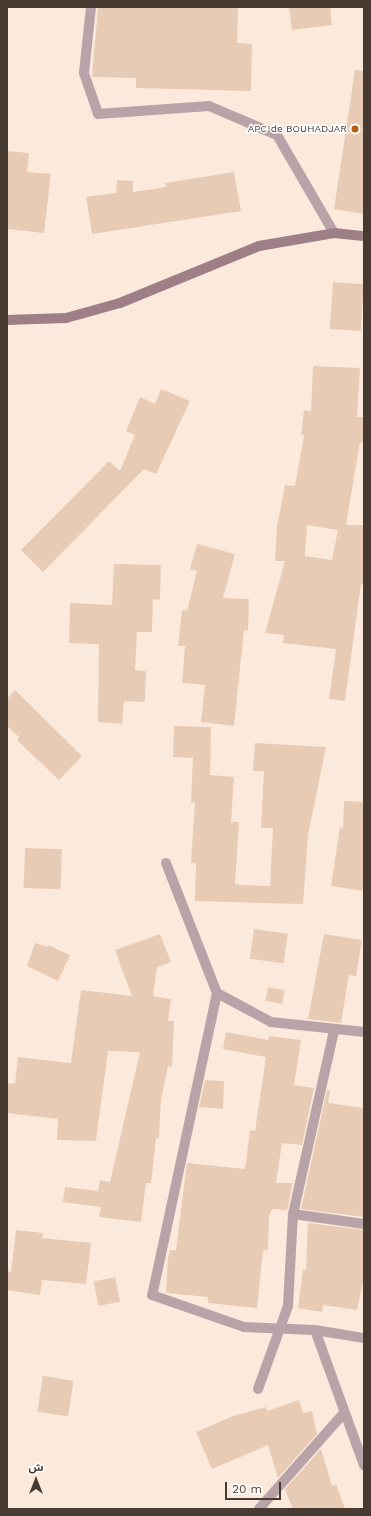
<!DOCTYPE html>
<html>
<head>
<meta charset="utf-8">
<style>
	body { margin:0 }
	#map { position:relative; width:371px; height:1516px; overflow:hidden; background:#fbeadb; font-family:"Work Sans","Noto Sans Arabic",sans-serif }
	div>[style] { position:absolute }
	.building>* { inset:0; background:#e8cbb4; transform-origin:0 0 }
	.minor>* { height:10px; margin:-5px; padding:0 5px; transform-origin:5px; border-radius:5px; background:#b8a3a8 }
	.secondary>* { height:10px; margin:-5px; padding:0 5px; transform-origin:5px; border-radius:5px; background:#9e7f87 }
	.dots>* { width:11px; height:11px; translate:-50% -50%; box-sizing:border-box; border:2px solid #fff; border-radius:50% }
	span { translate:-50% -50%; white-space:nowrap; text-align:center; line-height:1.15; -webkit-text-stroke:3px #fff; paint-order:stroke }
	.poi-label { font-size:10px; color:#463a31 }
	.right { translate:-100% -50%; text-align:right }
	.frame { position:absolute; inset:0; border:8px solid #463a31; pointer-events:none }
	.north { position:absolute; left:16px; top:1460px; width:40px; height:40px; -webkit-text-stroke:3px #fff; paint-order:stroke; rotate:0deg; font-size:11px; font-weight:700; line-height:16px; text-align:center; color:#463a31 }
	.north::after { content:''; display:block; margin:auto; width:14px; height:18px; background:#463a31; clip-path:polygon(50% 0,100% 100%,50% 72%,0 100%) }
	.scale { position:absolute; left:225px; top:1482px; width:56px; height:18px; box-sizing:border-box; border:2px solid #463a31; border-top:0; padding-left:5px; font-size:12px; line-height:14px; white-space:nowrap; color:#463a31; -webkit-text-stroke:3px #fff; paint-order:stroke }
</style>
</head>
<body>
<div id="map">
	<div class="building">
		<div style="clip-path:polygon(98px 7px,238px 7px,237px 43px,252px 44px,251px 91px,136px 88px,136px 78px,92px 77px)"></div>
		<div style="clip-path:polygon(289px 7px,330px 7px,332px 25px,292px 30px)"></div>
		<div style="clip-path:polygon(355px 70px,364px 71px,364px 214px,334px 209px)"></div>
		<div style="clip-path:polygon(7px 151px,29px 153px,27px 172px,51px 174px,44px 233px,7px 229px)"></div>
		<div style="clip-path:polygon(234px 172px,241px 211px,92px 234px,86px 197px,116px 193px,117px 180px,133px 181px,133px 192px,166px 187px,165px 183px)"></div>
		<div style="left:333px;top:282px;width:31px;height:47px;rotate:4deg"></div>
		<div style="clip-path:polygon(evenodd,313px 366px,360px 368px,357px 417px,364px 417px,364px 443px,360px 442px,346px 525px,364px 525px,364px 584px,361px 584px,345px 701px,329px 699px,336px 649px,283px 643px,284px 635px,265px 633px,285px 561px,275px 561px,277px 527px,285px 485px,295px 486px,304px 435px,301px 434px,304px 410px,311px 411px,313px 366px,307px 525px,338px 530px,332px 560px,305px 556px,307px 525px)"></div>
		<div style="clip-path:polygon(161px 389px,190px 401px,156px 474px,144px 469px,43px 572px,21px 550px,109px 461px,120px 471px,135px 435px,126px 431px,140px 397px,155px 404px)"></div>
		<div style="clip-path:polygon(197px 544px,235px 554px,223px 598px,249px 599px,248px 631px,244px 630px,234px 726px,201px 722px,205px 685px,182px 683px,185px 646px,178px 646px,182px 610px,187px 611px,197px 571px,190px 569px)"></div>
		<div style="clip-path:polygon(114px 564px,161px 565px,160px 600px,153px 599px,152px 632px,137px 632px,135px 670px,146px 671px,145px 702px,124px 701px,122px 724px,98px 722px,99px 644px,69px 643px,70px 603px,112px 605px)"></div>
		<div style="clip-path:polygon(15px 690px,82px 756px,59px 780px,17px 740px,19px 737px,7px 726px,7px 699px)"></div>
		<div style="clip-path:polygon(174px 726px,211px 727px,210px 775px,234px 777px,231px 822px,239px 822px,235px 884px,242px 885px,270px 886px,273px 828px,261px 828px,264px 771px,253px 771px,255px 743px,326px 747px,308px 835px,303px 904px,195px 901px,196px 863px,191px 863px,195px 802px,191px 802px,193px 758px,173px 757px)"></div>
		<div style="clip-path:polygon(344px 801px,364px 802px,364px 891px,331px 886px,340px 827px,343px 828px)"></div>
		<div style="left:25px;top:848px;width:37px;height:40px;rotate:2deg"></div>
		<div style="left:254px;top:929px;width:34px;height:30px;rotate:8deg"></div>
		<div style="clip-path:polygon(160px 934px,171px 962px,157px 967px,153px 996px,171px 999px,168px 1021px,174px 1021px,172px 1067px,168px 1066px,161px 1099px,159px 1138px,156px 1138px,151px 1183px,146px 1183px,141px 1222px,99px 1217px,101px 1207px,63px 1202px,65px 1187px,98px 1191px,100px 1180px,110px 1182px,140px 1052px,108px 1051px,96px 1141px,57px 1140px,58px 1119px,7px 1113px,8px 1083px,15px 1084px,18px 1057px,71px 1063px,81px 990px,132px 996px,115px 950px)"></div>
		<div style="clip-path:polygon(324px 934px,362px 940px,356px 976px,349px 975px,341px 1023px,308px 1019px)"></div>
		<div style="clip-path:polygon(35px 943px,48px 947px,48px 945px,70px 955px,58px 981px,27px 966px)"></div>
		<div style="left:268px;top:987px;width:17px;height:14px;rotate:10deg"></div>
		<div style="clip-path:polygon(226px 1032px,268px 1040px,269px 1036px,301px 1040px,294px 1085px,314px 1088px,302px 1145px,282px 1143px,276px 1183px,293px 1183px,287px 1210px,272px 1209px,269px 1216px,268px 1250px,263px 1250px,257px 1308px,208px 1303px,208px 1297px,166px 1293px,168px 1258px,170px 1250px,176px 1250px,187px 1163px,245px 1169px,250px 1130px,255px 1131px,266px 1057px,223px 1049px)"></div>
		<div style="clip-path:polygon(205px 1080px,224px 1081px,223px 1109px,199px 1107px)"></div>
		<div style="clip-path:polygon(327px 1090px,330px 1090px,328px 1103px,364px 1108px,364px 1217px,301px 1209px)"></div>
		<div style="clip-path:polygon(308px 1223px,364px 1230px,364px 1277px,357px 1310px,323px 1305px,322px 1312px,298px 1308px,303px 1270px,306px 1270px)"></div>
		<div style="clip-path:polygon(16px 1230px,43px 1233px,42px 1238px,91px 1243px,86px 1284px,42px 1280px,40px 1295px,7px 1290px,7px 1271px,11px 1272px)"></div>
		<div style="left:115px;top:1277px;width:25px;height:22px;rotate:78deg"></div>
		<div style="left:43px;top:1376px;width:31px;height:36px;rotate:9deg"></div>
		<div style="clip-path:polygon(299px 1400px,303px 1413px,312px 1411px,317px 1434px,278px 1478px,268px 1445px,212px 1469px,196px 1432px,233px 1416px,266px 1407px,267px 1411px)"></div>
		<div style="clip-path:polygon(321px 1449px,332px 1486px,336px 1484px,345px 1509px,293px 1509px,285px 1489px)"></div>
	</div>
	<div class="minor">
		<div style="left:91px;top:7px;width:66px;rotate:96.1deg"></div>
		<div style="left:84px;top:73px;width:43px;rotate:71.1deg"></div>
		<div style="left:98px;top:114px;width:111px;rotate:-4.1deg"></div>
		<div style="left:209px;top:106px;width:74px;rotate:23.1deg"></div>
		<div style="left:277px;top:135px;width:113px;rotate:59.8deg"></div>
		<div style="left:166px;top:863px;width:140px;rotate:68.6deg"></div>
		<div style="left:217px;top:993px;width:61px;rotate:28.2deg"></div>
		<div style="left:271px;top:1022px;width:94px;rotate:6.1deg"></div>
		<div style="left:217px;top:993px;width:309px;rotate:102.1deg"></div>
		<div style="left:152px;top:1295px;width:97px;rotate:19.2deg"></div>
		<div style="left:244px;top:1327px;width:71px;rotate:2.4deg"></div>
		<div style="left:315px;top:1330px;width:50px;rotate:9.3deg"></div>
		<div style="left:293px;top:1214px;width:72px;rotate:8deg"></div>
		<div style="left:315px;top:1330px;width:144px;rotate:70.1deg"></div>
		<div style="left:258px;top:1389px;width:88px;rotate:-70.1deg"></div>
		<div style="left:288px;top:1306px;width:92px;rotate:-86.9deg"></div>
		<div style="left:293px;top:1214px;width:189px;rotate:-77.4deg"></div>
		<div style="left:259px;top:1509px;width:128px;rotate:-48.5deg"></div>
	</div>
	<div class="secondary">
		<div style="left:7px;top:320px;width:59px;rotate:-1.9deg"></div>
		<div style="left:66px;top:318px;width:56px;rotate:-15.5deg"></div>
		<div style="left:120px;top:303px;width:150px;rotate:-22.3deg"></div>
		<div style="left:259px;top:246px;width:76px;rotate:-9.8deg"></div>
		<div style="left:334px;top:233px;width:30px;rotate:6deg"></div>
	</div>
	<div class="dots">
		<div style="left:355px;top:129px;background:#bb5d10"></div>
	</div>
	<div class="poi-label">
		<span class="right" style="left:347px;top:129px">APC de BOUHADJAR</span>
	</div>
	<div class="frame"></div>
	<div class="north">ش</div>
	<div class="scale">20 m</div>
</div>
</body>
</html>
